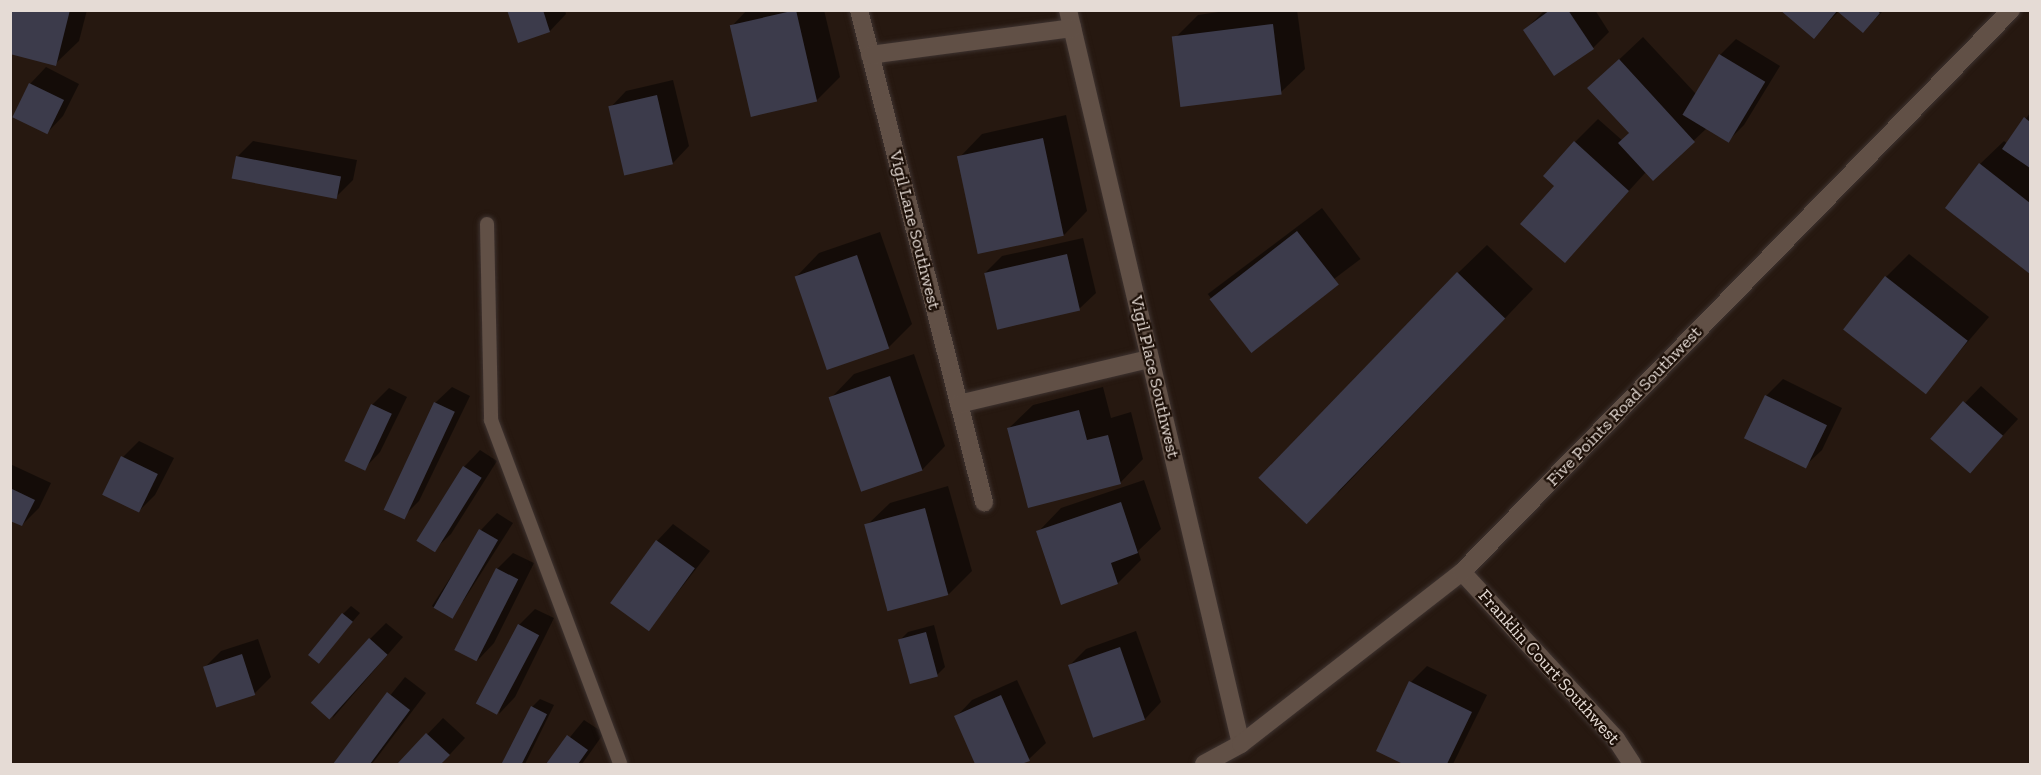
<!DOCTYPE html>
<html>
<head>
<meta charset="utf-8">
<style>
	body { margin:0 }
	#map { position:relative; width:2041px; height:775px; overflow:hidden; background:#261810; font-family:"Zilla Slab",serif }
	div>[style] { position:absolute }
	.shadow>* { inset:0; background:#0007; transform-origin:0 0 }
	.building>* { inset:0; background:#3c3b4b; transform-origin:0 0 }
	.roads { filter:drop-shadow(0 0 2px #3e3330) drop-shadow(0 0 2px #3e3330) }
	.lane>* { height:14px; margin:-7px; padding:0 7px; transform-origin:7px; border-radius:7px; background:#615046 }
	.street>* { height:18px; margin:-9px; padding:0 9px; transform-origin:9px; border-radius:9px; background:#615046 }
	.secondary>* { height:18px; margin:-9px; padding:0 9px; transform-origin:9px; border-radius:9px; background:#615046 }
	span { translate:-50% -50%; white-space:nowrap; text-align:center; line-height:1.15; -webkit-text-stroke:4.5px #1c0f07; paint-order:stroke }
	.street-label { font-size:18px; color:#e5dbd5 }
	.frame { position:absolute; inset:0; border:12px solid #e5dbd5; pointer-events:none }
</style>
</head>
<body>
<div id="map">
	<div class="shadow">
		<div style="clip-path:polygon(10px 10px,87px 10px,79px 41px,55px 64px)"></div>
		<div style="clip-path:polygon(509px 10px,565px 10px,566px 14px,550px 31px,519px 41px)"></div>
		<div style="clip-path:polygon(747px 10px,824px 10px,840px 77px,817px 100px,753px 115px,732px 26px)"></div>
		<div style="clip-path:polygon(1232px 10px,1297px 10px,1305px 69px,1281px 92px,1174px 39px,1198px 15px)"></div>
		<div style="clip-path:polygon(1545px 10px,1595px 10px,1609px 32px,1593px 48px,1525px 30px)"></div>
		<div style="clip-path:polygon(1783px 10px,1884px 10px,1863px 31px,1839px 11px,1814px 37px)"></div>
		<div style="clip-path:polygon(1643px 37px,1696px 94px,1720px 55px,1736px 39px,1780px 66px,1744px 125px,1728px 141px,1707px 128px,1653px 179px,1646px 172px,1565px 261px,1556px 186px,1575px 142px,1598px 119px,1623px 141px,1631px 133px,1589px 88px)"></div>
		<div style="clip-path:polygon(46px 67px,79px 84px,63px 116px,47px 133px,30px 84px)"></div>
		<div style="clip-path:polygon(673px 80px,689px 146px,673px 163px,610px 108px,626px 91px)"></div>
		<div style="clip-path:polygon(2030px 113px,2030px 272px,1947px 208px,1980px 164px,2004px 141px,2008px 144px)"></div>
		<div style="clip-path:polygon(1066px 115px,1087px 211px,1064px 235px,959px 158px,982px 134px)"></div>
		<div style="clip-path:polygon(253px 141px,357px 160px,353px 180px,336px 197px,237px 157px)"></div>
		<div style="left:1322px;top:208px;width:64px;height:143px;rotate:53deg"></div>
		<div style="clip-path:polygon(880px 232px,912px 324px,888px 348px,796px 277px,819px 253px)"></div>
		<div style="clip-path:polygon(1083px 238px,1096px 293px,1079px 309px,985px 273px,1002px 256px)"></div>
		<div style="clip-path:polygon(1487px 245px,1533px 289px,1337px 494px,1458px 273px)"></div>
		<div style="clip-path:polygon(1909px 254px,1989px 317px,1924px 393px,1886px 277px)"></div>
		<div style="clip-path:polygon(914px 354px,945px 446px,922px 470px,862px 490px,831px 398px,854px 374px)"></div>
		<div style="clip-path:polygon(1783px 379px,1842px 408px,1822px 450px,1805px 466px,1766px 396px)"></div>
		<div style="clip-path:polygon(1981px 386px,2018px 419px,1985px 455px,1932px 438px)"></div>
		<div style="clip-path:polygon(452px 387px,470px 396px,419px 501px,403px 517px,435px 403px)"></div>
		<div style="clip-path:polygon(1103px 387px,1111px 418px,1131px 412px,1143px 459px,1120px 483px,1009px 428px,1033px 405px)"></div>
		<div style="clip-path:polygon(389px 388px,407px 397px,380px 452px,364px 469px,372px 405px)"></div>
		<div style="clip-path:polygon(139px 441px,174px 458px,155px 495px,139px 511px,123px 457px)"></div>
		<div style="clip-path:polygon(480px 450px,497px 461px,451px 534px,434px 550px,464px 467px)"></div>
		<div style="clip-path:polygon(10px 464px,51px 483px,39px 508px,22px 525px,10px 519px)"></div>
		<div style="clip-path:polygon(1144px 480px,1161px 529px,1138px 551px,1141px 560px,1118px 583px,1038px 532px,1061px 508px)"></div>
		<div style="clip-path:polygon(948px 486px,972px 571px,949px 594px,866px 526px,890px 503px)"></div>
		<div style="clip-path:polygon(497px 513px,513px 523px,464px 600px,448px 616px,432px 606px,481px 530px)"></div>
		<div style="clip-path:polygon(673px 524px,710px 551px,649px 629px,657px 541px)"></div>
		<div style="clip-path:polygon(513px 553px,534px 563px,494px 643px,478px 660px,497px 569px)"></div>
		<div style="clip-path:polygon(351px 606px,360px 613px,319px 661px,343px 614px)"></div>
		<div style="clip-path:polygon(535px 609px,554px 618px,515px 697px,499px 714px,519px 625px)"></div>
		<div style="clip-path:polygon(386px 623px,403px 637px,332px 719px,370px 639px)"></div>
		<div style="clip-path:polygon(934px 625px,945px 667px,937px 675px,900px 640px,908px 632px)"></div>
		<div style="clip-path:polygon(1136px 631px,1161px 702px,1145px 719px,1094px 737px,1069px 666px,1086px 649px)"></div>
		<div style="clip-path:polygon(258px 639px,271px 677px,254px 694px,204px 668px,221px 651px)"></div>
		<div style="clip-path:polygon(1427px 666px,1487px 695px,1453px 764px,1407px 764px,1378px 750px,1411px 682px)"></div>
		<div style="clip-path:polygon(405px 677px,426px 693px,372px 764px,335px 764px)"></div>
		<div style="clip-path:polygon(1017px 680px,1046px 743px,1029px 759px,1018px 764px,977px 764px,956px 717px,972px 700px)"></div>
		<div style="clip-path:polygon(540px 699px,554px 705px,525px 764px,504px 764px,532px 707px)"></div>
		<div style="clip-path:polygon(443px 718px,465px 738px,441px 764px,399px 764px)"></div>
		<div style="clip-path:polygon(584px 720px,604px 733px,582px 764px,548px 764px)"></div>
	</div>
	<div class="building">
		<div style="clip-path:polygon(10px 10px,70px 10px,56px 66px,10px 54px)"></div>
		<div style="clip-path:polygon(507px 10px,543px 10px,550px 32px,518px 43px)"></div>
		<div style="left:796px;top:10px;width:94px;height:68px;rotate:77deg"></div>
		<div style="clip-path:polygon(1550px 10px,1568px 10px,1594px 49px,1554px 76px,1523px 30px)"></div>
		<div style="clip-path:polygon(1780px 10px,1876px 10px,1880px 13px,1863px 33px,1837px 11px,1814px 39px)"></div>
		<div style="left:1273px;top:24px;width:71px;height:102px;rotate:83deg"></div>
		<div style="left:1719px;top:54px;width:54px;height:71px;rotate:31deg"></div>
		<div style="clip-path:polygon(1619px 59px,1695px 142px,1653px 181px,1618px 143px,1629px 133px,1587px 88px)"></div>
		<div style="left:29px;top:83px;width:39px;height:38px;rotate:26deg"></div>
		<div style="left:657px;top:95px;width:71px;height:50px;rotate:77deg"></div>
		<div style="clip-path:polygon(2024px 117px,2030px 122px,2030px 168px,2002px 149px)"></div>
		<div style="left:1043px;top:138px;width:100px;height:88px;rotate:78deg"></div>
		<div style="clip-path:polygon(1574px 141px,1629px 191px,1565px 263px,1520px 224px,1554px 186px,1543px 176px)"></div>
		<div style="left:236px;top:156px;width:107px;height:23px;rotate:11deg"></div>
		<div style="clip-path:polygon(1979px 163px,2030px 203px,2030px 274px,1945px 208px)"></div>
		<div style="left:1297px;top:231px;width:68px;height:111px;rotate:52deg"></div>
		<div style="left:1067px;top:254px;width:58px;height:85px;rotate:77deg"></div>
		<div style="left:857px;top:255px;width:99px;height:66px;rotate:71deg"></div>
		<div style="left:1457px;top:272px;width:67px;height:286px;rotate:44deg"></div>
		<div style="left:1885px;top:276px;width:105px;height:68px;rotate:38deg"></div>
		<div style="left:890px;top:376px;width:100px;height:65px;rotate:71deg"></div>
		<div style="left:1765px;top:395px;width:69px;height:48px;rotate:26deg"></div>
		<div style="left:1963px;top:401px;width:53px;height:50px;rotate:41deg"></div>
		<div style="left:434px;top:402px;width:23px;height:119px;rotate:25deg"></div>
		<div style="left:371px;top:404px;width:23px;height:63px;rotate:25deg"></div>
		<div style="clip-path:polygon(1079px 410px,1087px 440px,1108px 435px,1121px 484px,1028px 508px,1007px 428px)"></div>
		<div style="left:121px;top:456px;width:41px;height:43px;rotate:26deg"></div>
		<div style="left:463px;top:466px;width:22px;height:88px;rotate:32deg"></div>
		<div style="clip-path:polygon(10px 488px,35px 500px,22px 526px,10px 521px)"></div>
		<div style="clip-path:polygon(1121px 502px,1138px 553px,1111px 563px,1118px 584px,1061px 605px,1036px 531px)"></div>
		<div style="left:925px;top:508px;width:90px;height:63px;rotate:75deg"></div>
		<div style="left:479px;top:529px;width:22px;height:91px;rotate:30deg"></div>
		<div style="left:656px;top:540px;width:48px;height:78px;rotate:36deg"></div>
		<div style="left:496px;top:568px;width:25px;height:92px;rotate:27deg"></div>
		<div style="left:342px;top:613px;width:14px;height:54px;rotate:39deg"></div>
		<div style="left:518px;top:624px;width:24px;height:90px;rotate:28deg"></div>
		<div style="left:926px;top:632px;width:46px;height:29px;rotate:75deg"></div>
		<div style="left:369px;top:638px;width:25px;height:87px;rotate:42deg"></div>
		<div style="left:1120px;top:647px;width:77px;height:55px;rotate:71deg"></div>
		<div style="left:242px;top:654px;width:43px;height:41px;rotate:72deg"></div>
		<div style="clip-path:polygon(1409px 681px,1472px 712px,1447px 764px,1403px 764px,1376px 751px)"></div>
		<div style="clip-path:polygon(387px 692px,410px 710px,370px 764px,333px 764px)"></div>
		<div style="clip-path:polygon(1001px 695px,1030px 761px,1021px 764px,975px 764px,954px 716px)"></div>
		<div style="left:531px;top:706px;width:18px;height:65px;rotate:27deg"></div>
		<div style="clip-path:polygon(426px 733px,450px 755px,441px 764px,397px 764px)"></div>
		<div style="clip-path:polygon(567px 735px,588px 750px,578px 764px,546px 764px)"></div>
	</div>
	<div class="roads">
		<div class="lane">
			<div style="left:487px;top:224px;width:196px;rotate:88.8deg"></div>
			<div style="left:491px;top:420px;width:367px;rotate:69.4deg"></div>
		</div>
		<div class="street">
			<div style="left:859px;top:10px;width:508px;rotate:75.74deg"></div>
			<div style="left:1068px;top:10px;width:754px;rotate:76.74deg"></div>
			<div style="left:870px;top:55px;width:204px;rotate:-7.6deg"></div>
			<div style="left:959px;top:404px;width:196px;rotate:-13.3deg"></div>
			<div style="left:1462px;top:572px;width:227px;rotate:47.3deg"></div>
			<div style="left:1616px;top:739px;width:30px;rotate:57deg"></div>
		</div>
		<div class="secondary">
			<div style="left:1204px;top:764px;width:42px;rotate:-28.4deg"></div>
			<div style="left:1241px;top:744px;width:280px;rotate:-37.9deg"></div>
			<div style="left:1462px;top:572px;width:786px;rotate:-45.67deg"></div>
		</div>
	</div>
	<div class="street-label">
		<span style="left:915px;top:230px;rotate:76deg">Vigil Lane Southwest</span>
		<span style="left:1155px;top:377px;rotate:77deg">Vigil Place Southwest</span>
		<span style="left:1624px;top:406px;rotate:-46deg">Five Points Road Southwest</span>
		<span style="left:1549px;top:667px;rotate:48deg">Franklin Court Southwest</span>
	</div>
	<div class="frame"></div>
</div>
</body>
</html>
